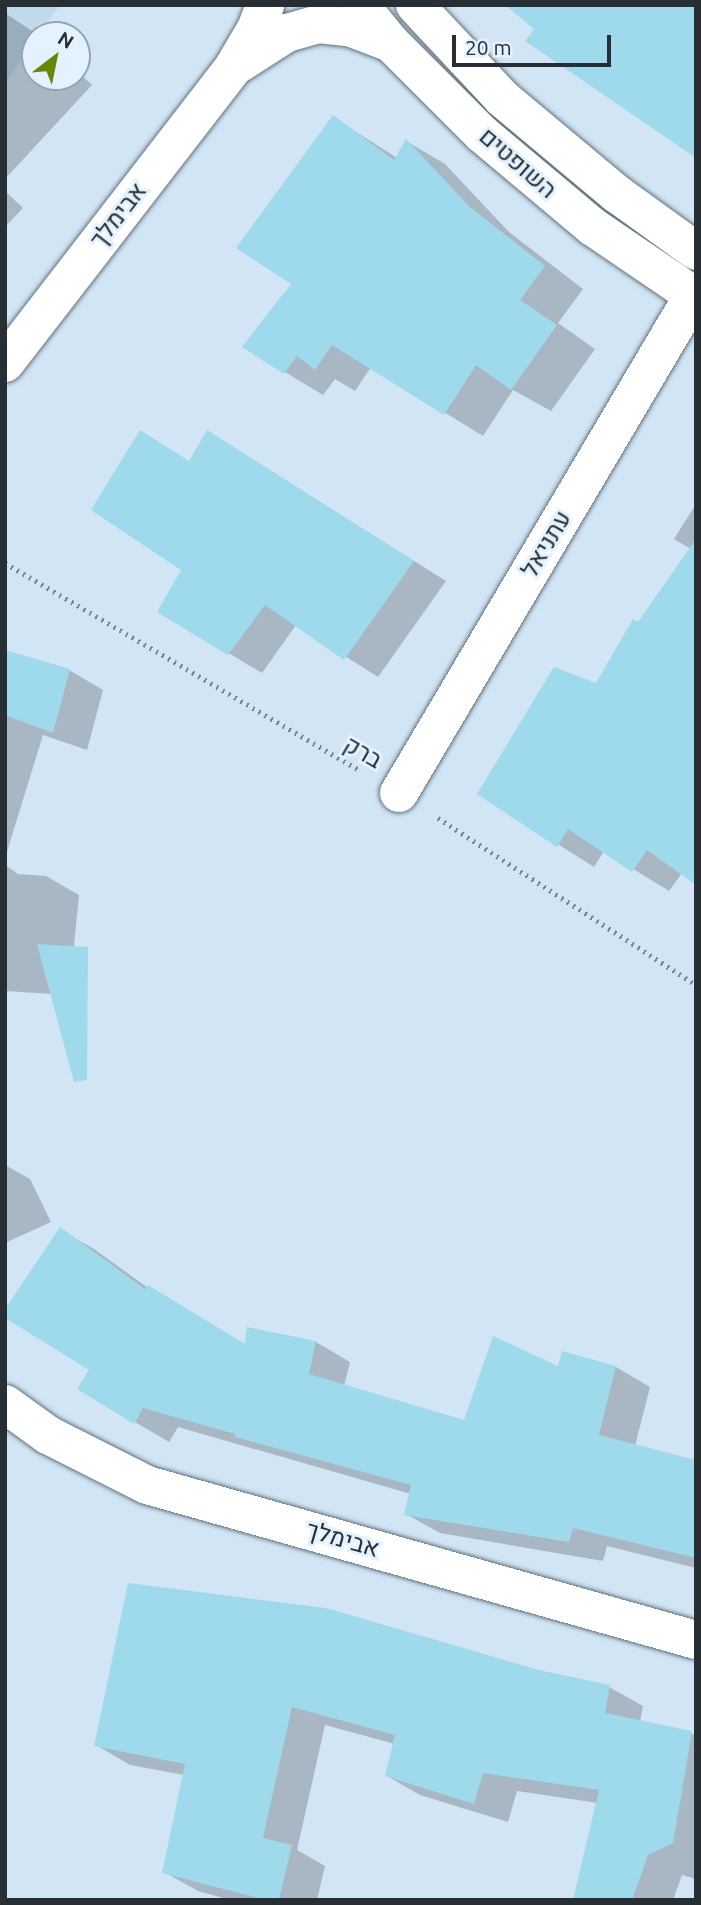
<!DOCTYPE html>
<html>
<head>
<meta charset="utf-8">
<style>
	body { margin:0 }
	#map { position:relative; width:701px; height:1905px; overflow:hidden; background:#d2e5f4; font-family:Ubuntu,Heebo,sans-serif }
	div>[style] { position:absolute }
	.built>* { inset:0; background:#c0daec }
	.shadow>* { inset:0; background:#0003 }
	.building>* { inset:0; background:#9edaeb }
	.path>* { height:4.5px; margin-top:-2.25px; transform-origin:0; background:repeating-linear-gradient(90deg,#798690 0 2px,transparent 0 7px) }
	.roads { filter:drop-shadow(0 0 2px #61727f) drop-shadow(0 0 2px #61727f) }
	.minor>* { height:38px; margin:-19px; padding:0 19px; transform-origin:19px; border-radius:19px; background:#fff }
	.tertiary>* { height:38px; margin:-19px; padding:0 19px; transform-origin:19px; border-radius:19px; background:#fff }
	span { translate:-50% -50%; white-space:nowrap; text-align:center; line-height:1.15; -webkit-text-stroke:6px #e3f2fe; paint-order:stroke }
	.street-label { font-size:24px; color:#272f34 }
	.frame { position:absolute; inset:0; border:7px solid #272f34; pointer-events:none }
	.north { position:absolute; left:21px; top:21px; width:70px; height:70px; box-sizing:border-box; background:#e3f2fe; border:2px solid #98a4ad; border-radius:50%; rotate:32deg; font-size:19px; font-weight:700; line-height:28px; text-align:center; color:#272f34 }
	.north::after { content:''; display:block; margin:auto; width:24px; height:32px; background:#678806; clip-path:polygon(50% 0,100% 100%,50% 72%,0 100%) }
	.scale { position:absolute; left:452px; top:35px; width:159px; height:32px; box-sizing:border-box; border:4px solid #272f34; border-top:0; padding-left:9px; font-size:21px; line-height:24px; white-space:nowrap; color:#272f34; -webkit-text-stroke:5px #e3f2fe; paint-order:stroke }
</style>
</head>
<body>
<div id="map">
	<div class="built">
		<div style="clip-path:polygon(5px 5px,60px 5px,39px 35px,35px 35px,35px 41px,5px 83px)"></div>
	</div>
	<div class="shadow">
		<div style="clip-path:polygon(5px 13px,38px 35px,35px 35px,35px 77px,77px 77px,77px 71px,92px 85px,5px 179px)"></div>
		<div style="clip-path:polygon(333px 117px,397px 158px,406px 141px,445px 164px,509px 232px,583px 289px,558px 323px,595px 349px,551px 411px,513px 390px,483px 436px,371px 367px,355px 391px,335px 379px,323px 395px,285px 372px,294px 283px)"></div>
		<div style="clip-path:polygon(5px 191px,23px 208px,5px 227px)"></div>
		<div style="clip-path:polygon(208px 432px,446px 581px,378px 677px,296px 625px,262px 673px,159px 611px,184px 570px,190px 462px)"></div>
		<div style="clip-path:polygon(696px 504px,696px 606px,691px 549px,674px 539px)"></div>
		<div style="clip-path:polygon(5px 652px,69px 670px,103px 690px,87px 750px,43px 735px,5px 858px)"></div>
		<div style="clip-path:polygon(597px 685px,682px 873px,669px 891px,604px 851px,594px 867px,479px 794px)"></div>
		<div style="clip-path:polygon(5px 865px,18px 874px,46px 876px,79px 895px,69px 995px,5px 991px)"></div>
		<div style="clip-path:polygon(5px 1165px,30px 1179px,51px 1222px,5px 1243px)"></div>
		<div style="clip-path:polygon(60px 1230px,94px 1249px,148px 1288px,247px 1346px,316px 1342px,350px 1362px,344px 1386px,466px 1422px,559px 1368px,563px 1353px,616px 1367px,650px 1387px,635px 1446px,696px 1462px,696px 1568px,607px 1546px,603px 1561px,440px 1533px,406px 1514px,411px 1494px,178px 1427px,169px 1442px,135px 1422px,91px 1369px)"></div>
		<div style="clip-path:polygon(130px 1585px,609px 1687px,643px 1706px,640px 1722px,696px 1735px,696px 1879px,682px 1875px,673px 1900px,579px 1900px,598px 1803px,517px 1791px,508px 1822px,420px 1795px,387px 1776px,395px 1744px,325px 1725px,297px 1850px,325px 1866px,317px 1900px,230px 1900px,198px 1891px,164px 1872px,184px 1775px,130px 1765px,96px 1745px)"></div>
	</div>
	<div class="building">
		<div style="clip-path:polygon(505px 5px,696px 5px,696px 158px,525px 41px,534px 29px)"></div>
		<div style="clip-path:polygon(333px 115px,394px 160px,406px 139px,470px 207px,545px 266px,520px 300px,557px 325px,511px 390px,476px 365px,444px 415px,332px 345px,315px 370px,297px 356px,284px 374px,242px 347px,291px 284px,236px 248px)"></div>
		<div style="clip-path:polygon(140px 430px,189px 461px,207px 430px,414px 561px,344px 660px,265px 605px,228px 655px,157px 612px,181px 570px,91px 510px)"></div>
		<div style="clip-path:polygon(696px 539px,696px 885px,647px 850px,632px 872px,568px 829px,557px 847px,477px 794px,554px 667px,596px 683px,633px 619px,638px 622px)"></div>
		<div style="clip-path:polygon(5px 650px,70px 669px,53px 733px,5px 715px)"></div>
		<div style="clip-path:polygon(37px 944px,88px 947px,87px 1080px,74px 1082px)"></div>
		<div style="clip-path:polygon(60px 1227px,145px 1289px,148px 1285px,245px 1344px,247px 1327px,316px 1341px,309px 1374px,464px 1420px,493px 1336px,558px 1366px,562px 1351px,616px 1366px,599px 1435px,696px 1460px,696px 1558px,573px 1528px,569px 1542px,404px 1515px,411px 1485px,235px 1437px,235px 1434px,143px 1408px,134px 1424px,77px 1389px,89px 1370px,5px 1318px,5px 1309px)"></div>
		<div style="clip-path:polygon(128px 1583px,326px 1608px,539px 1670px,610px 1685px,605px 1713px,692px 1731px,673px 1843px,648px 1855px,632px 1900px,573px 1900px,599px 1790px,483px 1773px,474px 1804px,385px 1776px,395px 1735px,292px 1707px,263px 1838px,292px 1845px,279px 1900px,266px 1900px,162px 1873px,185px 1764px,94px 1746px)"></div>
	</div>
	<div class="path">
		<div style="left:5px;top:563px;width:410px;rotate:30.3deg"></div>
		<div style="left:438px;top:818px;width:307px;rotate:32.9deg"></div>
	</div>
	<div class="roads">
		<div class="minor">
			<div style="left:240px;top:63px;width:56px;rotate:-32.6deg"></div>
			<div style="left:287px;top:33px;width:32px;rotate:-16deg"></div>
			<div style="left:318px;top:24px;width:31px;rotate:6deg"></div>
			<div style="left:349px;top:27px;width:45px;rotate:20.9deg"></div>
			<div style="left:5px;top:363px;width:373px;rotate:-52.3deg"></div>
			<div style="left:233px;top:68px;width:45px;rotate:-59.5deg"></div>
			<div style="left:256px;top:29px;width:26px;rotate:-69deg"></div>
			<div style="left:399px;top:793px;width:577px;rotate:-59.39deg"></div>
			<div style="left:5px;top:1404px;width:53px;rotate:35.8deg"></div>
			<div style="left:48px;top:1435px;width:111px;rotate:26.8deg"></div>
			<div style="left:147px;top:1485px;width:570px;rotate:15.77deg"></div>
		</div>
		<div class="tertiary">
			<div style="left:360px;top:5px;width:49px;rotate:50.8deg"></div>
			<div style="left:391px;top:43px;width:129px;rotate:45deg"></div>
			<div style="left:482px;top:134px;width:145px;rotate:40deg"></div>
			<div style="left:593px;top:227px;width:125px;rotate:34.2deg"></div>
			<div style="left:415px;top:5px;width:127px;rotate:46.9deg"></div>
			<div style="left:502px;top:98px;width:150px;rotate:39.9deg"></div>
			<div style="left:617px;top:194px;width:97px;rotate:35.8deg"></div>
		</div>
	</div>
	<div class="street-label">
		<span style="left:518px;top:163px;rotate:41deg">השופטים</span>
		<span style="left:118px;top:215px;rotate:-52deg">אבימלך</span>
		<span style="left:546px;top:544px;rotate:-59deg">עתניאל</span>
		<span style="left:363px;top:752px;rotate:30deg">ברק</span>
		<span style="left:343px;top:1539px;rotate:16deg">אבימלך</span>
	</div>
	<div class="frame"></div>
	<div class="north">N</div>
	<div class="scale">20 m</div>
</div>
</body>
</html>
